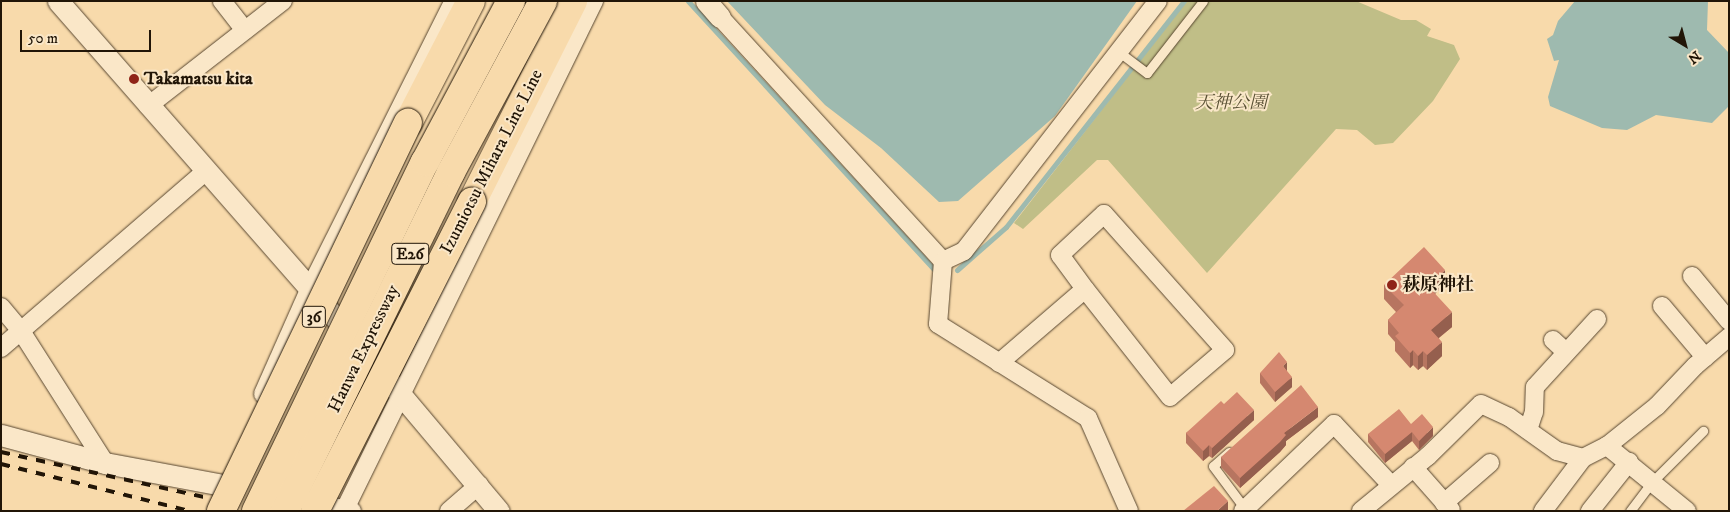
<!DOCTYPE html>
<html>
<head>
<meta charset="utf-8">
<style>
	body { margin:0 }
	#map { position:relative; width:1730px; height:512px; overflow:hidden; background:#f8daab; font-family:"IM FELL DW Pica","Noto Serif JP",serif }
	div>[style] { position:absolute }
	.green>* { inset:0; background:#c0be87 }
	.water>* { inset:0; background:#9ebaaf }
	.stream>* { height:5px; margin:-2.5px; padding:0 2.5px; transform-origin:2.5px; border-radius:2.5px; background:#9ebaaf }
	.roads { filter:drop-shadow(0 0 1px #574630) drop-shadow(0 0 1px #574630) }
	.service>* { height:9px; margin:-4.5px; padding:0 4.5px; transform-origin:4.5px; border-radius:4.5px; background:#fae7c8 }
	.minor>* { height:18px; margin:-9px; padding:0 9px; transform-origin:9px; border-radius:9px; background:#fae7c8 }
	.tertiary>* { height:21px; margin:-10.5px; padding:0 10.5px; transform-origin:10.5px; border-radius:10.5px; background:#fae7c8 }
	.primary>* { height:28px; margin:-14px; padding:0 14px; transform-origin:14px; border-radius:14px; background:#f8daab }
	.rail>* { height:4px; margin-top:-2px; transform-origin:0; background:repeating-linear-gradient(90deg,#211507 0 9px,transparent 0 18px) }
	.bridges { filter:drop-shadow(0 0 1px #211507) drop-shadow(0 0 1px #211507) }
	.primary-bridge>* { height:28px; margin:-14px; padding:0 14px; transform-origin:14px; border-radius:14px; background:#f8daab }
	.motorway-bridge>* { height:28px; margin:-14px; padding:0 14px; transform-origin:14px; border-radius:14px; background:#f8daab }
	.wall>* { inset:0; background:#b77560 }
	.shaded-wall>* { inset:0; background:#955f4e }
	.building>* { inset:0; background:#d58870 }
	.dots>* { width:14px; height:14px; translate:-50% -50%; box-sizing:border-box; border:2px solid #fae7c8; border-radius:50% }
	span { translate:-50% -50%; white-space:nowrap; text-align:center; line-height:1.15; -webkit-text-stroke:4px #fae7c8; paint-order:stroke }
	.shield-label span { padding:1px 4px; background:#fae7c8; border:1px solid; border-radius:4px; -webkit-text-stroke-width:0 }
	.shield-label { font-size:16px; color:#211507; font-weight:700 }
	.poi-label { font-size:18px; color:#211507; font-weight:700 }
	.left { translate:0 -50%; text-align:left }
	.park-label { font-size:18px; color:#595034; font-style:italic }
	.street-label { font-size:18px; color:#211507 }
	.frame { position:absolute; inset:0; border:2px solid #211507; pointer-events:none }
	.north { position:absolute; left:1660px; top:20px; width:50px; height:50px; -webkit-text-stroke:4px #fae7c8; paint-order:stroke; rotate:143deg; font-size:14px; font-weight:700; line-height:20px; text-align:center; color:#211507 }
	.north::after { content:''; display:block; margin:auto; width:18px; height:22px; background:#211507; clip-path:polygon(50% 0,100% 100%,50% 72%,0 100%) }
	.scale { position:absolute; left:20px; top:30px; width:131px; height:22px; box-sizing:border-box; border:2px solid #211507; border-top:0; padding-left:6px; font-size:15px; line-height:18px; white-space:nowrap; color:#211507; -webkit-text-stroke:4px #fae7c8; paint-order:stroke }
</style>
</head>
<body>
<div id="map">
	<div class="green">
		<div style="clip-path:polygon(1186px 1px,1356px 1px,1401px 20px,1416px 20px,1431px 29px,1427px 36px,1454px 45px,1460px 59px,1433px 101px,1393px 143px,1375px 145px,1357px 130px,1336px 129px,1207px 273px,1108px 160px,1097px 160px,1023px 229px,1014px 223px)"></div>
	</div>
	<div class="water">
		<div style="clip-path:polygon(727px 1px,1137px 1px,1055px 116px,958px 201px,939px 202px,881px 148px,825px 105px)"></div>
		<div style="clip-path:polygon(1575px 1px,1708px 1px,1707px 30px,1729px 53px,1729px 106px,1712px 123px,1656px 115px,1627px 130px,1602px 128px,1550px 106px,1548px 97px,1559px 60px,1554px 61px,1547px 39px,1553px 35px,1558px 21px)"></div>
	</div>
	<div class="stream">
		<div style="left:688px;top:1px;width:364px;rotate:47.5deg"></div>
		<div style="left:957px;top:270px;width:65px;rotate:-41.3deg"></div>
		<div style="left:1006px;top:227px;width:288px;rotate:-51.8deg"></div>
	</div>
	<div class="roads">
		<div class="service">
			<div style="left:1119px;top:52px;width:35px;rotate:37deg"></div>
			<div style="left:1147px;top:73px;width:91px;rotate:-52.1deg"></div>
			<div style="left:1229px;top:452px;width:21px;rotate:139deg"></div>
			<div style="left:1213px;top:466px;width:54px;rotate:53.3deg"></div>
			<div style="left:1630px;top:511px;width:38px;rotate:-53deg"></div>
			<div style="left:1653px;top:481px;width:71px;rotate:-45deg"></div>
		</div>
		<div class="minor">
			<div style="left:222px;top:1px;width:37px;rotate:52deg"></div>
			<div style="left:720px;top:17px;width:331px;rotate:47.6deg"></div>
			<div style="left:943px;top:261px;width:63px;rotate:94.5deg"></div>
			<div style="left:938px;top:324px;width:177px;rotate:32.1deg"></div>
			<div style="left:1088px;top:418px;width:102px;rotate:66.2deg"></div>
			<div style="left:148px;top:106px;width:171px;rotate:-37.9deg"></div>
			<div style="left:943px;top:261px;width:23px;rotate:-25deg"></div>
			<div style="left:964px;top:251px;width:316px;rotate:-52.2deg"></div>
			<div style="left:1692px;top:276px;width:58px;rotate:50.6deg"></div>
			<div style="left:1662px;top:306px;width:67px;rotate:49.9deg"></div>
			<div style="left:1px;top:307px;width:31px;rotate:50deg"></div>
			<div style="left:21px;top:331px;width:156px;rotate:57.5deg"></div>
			<div style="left:1553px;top:340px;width:18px;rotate:43deg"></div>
			<div style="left:1px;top:348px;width:271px;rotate:-40.8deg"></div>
			<div style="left:999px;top:363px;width:113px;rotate:-40.7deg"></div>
			<div style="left:1085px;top:289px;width:42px;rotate:-126.3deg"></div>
			<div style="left:1060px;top:255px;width:60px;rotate:-43deg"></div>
			<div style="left:1104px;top:214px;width:182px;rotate:48.3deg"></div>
			<div style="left:1225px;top:350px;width:72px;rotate:139.5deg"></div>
			<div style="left:1170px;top:397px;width:137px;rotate:-128.2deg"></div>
			<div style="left:263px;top:394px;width:116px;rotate:-66.1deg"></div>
			<div style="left:310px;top:288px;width:321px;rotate:-63.4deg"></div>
			<div style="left:1528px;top:430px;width:19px;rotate:-72deg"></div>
			<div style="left:1534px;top:412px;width:25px;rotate:-88deg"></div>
			<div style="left:1535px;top:387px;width:92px;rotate:-47.6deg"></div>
			<div style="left:1607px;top:446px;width:103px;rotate:39.1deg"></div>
			<div style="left:1413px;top:467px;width:57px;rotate:48.5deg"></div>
			<div style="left:310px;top:502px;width:43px;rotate:12.1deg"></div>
			<div style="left:1444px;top:503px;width:61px;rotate:-41deg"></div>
			<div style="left:345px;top:509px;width:566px;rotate:-63.89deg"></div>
			<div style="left:449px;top:511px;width:40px;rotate:-41deg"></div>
			<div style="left:1243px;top:511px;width:126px;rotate:-43.7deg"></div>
			<div style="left:1334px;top:424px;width:83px;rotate:46.9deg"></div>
			<div style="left:1361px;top:511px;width:87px;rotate:-39.4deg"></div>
			<div style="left:1428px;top:456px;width:74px;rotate:-44.5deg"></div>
			<div style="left:1481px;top:404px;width:31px;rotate:25deg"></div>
			<div style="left:1509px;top:417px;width:59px;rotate:35.3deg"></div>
			<div style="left:1557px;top:451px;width:27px;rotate:15deg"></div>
			<div style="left:1583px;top:458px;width:27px;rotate:-27deg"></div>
			<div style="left:1607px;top:446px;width:64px;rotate:-38.7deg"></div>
			<div style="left:1657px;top:406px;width:55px;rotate:-46.5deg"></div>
			<div style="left:1695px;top:366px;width:45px;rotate:-40.5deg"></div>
			<div style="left:1543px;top:511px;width:66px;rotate:-53deg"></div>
			<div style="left:1590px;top:511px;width:63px;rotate:-51.5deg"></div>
		</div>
		<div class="tertiary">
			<div style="left:58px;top:1px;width:449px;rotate:48.8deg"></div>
			<div style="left:706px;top:1px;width:21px;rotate:49deg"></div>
			<div style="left:375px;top:364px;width:192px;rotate:49.9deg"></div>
			<div style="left:1px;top:435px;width:108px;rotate:15.1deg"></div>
			<div style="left:105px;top:463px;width:119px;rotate:10.6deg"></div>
		</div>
		<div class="primary">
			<div style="left:408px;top:123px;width:137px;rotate:-62.7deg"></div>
			<div style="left:472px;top:202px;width:225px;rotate:-63.3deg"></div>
		</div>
	</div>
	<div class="rail">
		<div style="left:1px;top:452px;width:272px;rotate:12.5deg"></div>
		<div style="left:1px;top:464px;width:195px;rotate:14deg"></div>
	</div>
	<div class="bridges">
		<div class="primary-bridge">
			<div style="left:221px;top:511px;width:431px;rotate:-64.3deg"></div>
			<div style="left:315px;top:511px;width:347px;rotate:-63.1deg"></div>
		</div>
		<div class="motorway-bridge">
			<div style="left:256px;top:511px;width:388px;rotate:-64.2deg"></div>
			<div style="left:425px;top:162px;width:183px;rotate:-61.9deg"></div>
			<div style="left:285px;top:511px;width:377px;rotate:-63.9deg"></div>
			<div style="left:451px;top:172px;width:194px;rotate:-61.7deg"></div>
		</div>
	</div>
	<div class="wall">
		<div style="clip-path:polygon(1445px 284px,1435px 294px,1452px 327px,1439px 338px,1442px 356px,1427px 370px,1423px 366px,1418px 370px,1413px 365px,1410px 368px,1395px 351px,1395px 342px,1388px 334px,1388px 320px,1396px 312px,1384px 299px,1384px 285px)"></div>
		<div style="clip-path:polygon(1287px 372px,1292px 387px,1275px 402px,1260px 383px,1260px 373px)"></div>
		<div style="clip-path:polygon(1224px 404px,1254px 420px,1212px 458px,1209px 456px,1203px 461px,1186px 443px,1186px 433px)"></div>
		<div style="clip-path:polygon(1318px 417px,1286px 441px,1286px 445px,1280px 452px,1240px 488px,1221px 467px,1221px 457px)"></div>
		<div style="clip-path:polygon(1411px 424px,1433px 436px,1419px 450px,1412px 441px,1385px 463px,1368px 442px,1368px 434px)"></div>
	</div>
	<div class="shaded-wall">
		<div style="clip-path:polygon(1445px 270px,1445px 284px,1428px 300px,1428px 286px)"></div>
		<div style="clip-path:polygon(1452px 312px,1452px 327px,1431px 344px,1431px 330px)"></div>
		<div style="clip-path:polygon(1442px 342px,1442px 356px,1427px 370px,1427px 355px)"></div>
		<div style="clip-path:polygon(1413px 350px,1413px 365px,1410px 368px,1410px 353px)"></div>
		<div style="clip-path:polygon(1423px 351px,1423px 366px,1418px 370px,1418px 356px)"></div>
		<div style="clip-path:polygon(1287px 362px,1287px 372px,1283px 366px)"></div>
		<div style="clip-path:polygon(1292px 377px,1292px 387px,1275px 402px,1275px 392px)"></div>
		<div style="clip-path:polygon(1318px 407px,1318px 417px,1286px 441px,1286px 445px,1280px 452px,1240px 488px,1240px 478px,1284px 433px)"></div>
		<div style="clip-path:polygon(1254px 410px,1254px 420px,1212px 458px,1212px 448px)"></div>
		<div style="clip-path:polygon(1433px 427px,1433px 436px,1419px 450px,1419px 441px)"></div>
		<div style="clip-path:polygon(1412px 432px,1412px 441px,1385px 463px,1385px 454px)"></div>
		<div style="clip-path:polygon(1209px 445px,1209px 456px,1203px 461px,1203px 451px)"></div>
		<div style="clip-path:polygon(1228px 501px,1228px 510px,1227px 511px,1217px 511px)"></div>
	</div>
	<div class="building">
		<div style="clip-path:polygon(1424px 247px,1445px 270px,1428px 286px,1452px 312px,1431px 330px,1442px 342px,1427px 355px,1423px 351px,1418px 356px,1413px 350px,1410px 353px,1395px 336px,1399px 333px,1388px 320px,1404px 305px,1384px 285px)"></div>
		<div style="clip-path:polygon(1279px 352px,1287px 362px,1283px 366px,1292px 377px,1275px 392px,1260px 373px)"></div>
		<div style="clip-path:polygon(1301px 385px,1318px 407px,1284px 433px,1286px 435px,1280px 442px,1240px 478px,1221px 457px)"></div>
		<div style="clip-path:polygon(1237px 392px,1254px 410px,1212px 448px,1209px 445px,1203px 451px,1186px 433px,1221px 401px,1224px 404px)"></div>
		<div style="clip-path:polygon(1399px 409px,1411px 424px,1422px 414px,1433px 427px,1419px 441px,1412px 432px,1385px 454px,1368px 434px)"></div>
		<div style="clip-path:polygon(1214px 486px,1228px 501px,1217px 511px,1183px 511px)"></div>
	</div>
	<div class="dots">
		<div style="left:134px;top:79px;background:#8f2418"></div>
		<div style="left:1392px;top:285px;background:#8f2418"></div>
	</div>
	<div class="shield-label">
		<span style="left:410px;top:254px">E26</span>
		<span style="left:314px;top:317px">36</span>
	</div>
	<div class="poi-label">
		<span class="left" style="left:144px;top:79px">Takamatsu kita</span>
		<span class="left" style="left:1402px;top:285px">萩原神社</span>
	</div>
	<div class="park-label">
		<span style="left:1231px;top:103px">天神公園</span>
	</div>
	<div class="street-label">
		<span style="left:492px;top:162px;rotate:-63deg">Izumiotsu Mihara Line Line</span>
		<span style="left:364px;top:349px;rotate:-64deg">Hanwa Expressway</span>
	</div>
	<div class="frame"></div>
	<div class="north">N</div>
	<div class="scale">50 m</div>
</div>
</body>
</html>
